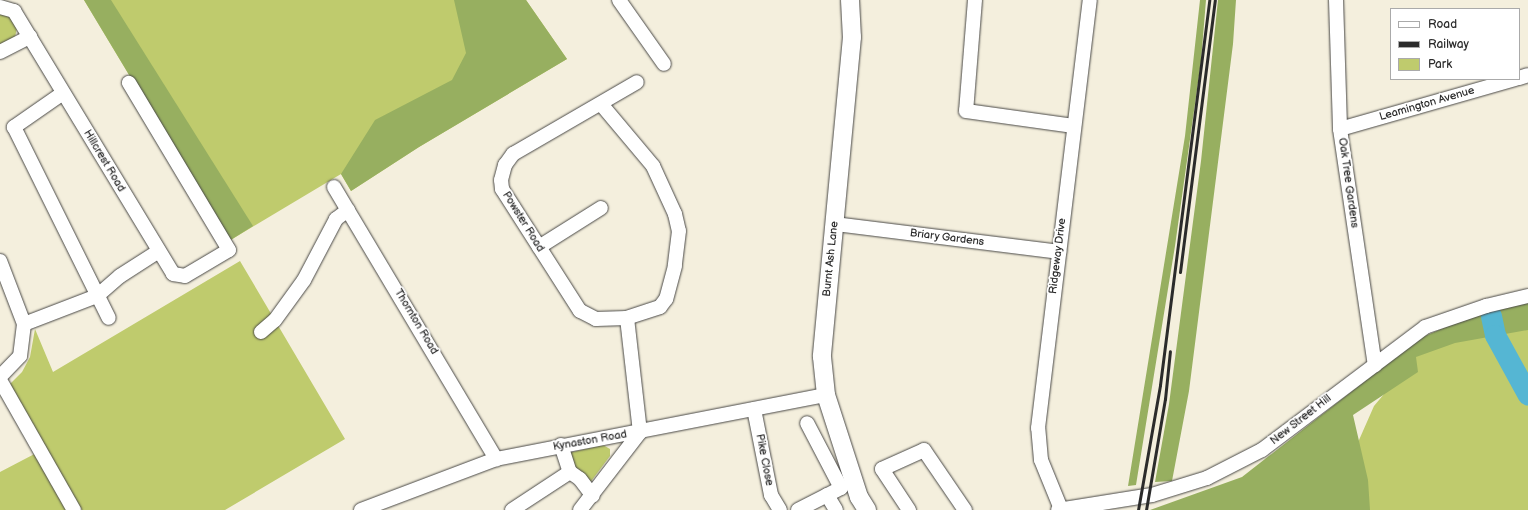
<!DOCTYPE html>
<html>
<head>
<meta charset="utf-8">
<style>
	body { margin:0 }
	#map { position:relative; width:1528px; height:510px; overflow:hidden; background:#f4efdd; font-family:"Balsamiq Sans",sans-serif }
	div>[style] { position:absolute }
	.green>* { inset:0; background:#bfcb6d }
	.forest>* { inset:0; background:#97af60 }
	.river>* { height:21px; margin:-10.5px; padding:0 10.5px; transform-origin:10.5px; border-radius:10.5px; background:#55b6d3 }
	.roads { filter:drop-shadow(0 0 1px #494846) drop-shadow(0 0 1px #494846) }
	.minor>* { height:14px; margin:-7px; padding:0 7px; transform-origin:7px; border-radius:7px; background:#fff }
	.major>* { height:18px; margin:-9px; padding:0 9px; transform-origin:9px; border-radius:9px; background:#fff }
	.rail>* { height:3px; margin:-1.5px; padding:0 1.5px; transform-origin:1.5px; border-radius:1.5px; background:#2b2b2b }
	span { translate:-50% -50%; white-space:nowrap; text-align:center; line-height:1.15; -webkit-text-stroke:3.5px #fff; paint-order:stroke }
	.street-label { font-size:11px; color:#2b2b2b }
	.legend { position:absolute; left:1390px; top:8px; width:130px; height:72px; box-sizing:border-box; background:#fff; border:1px solid #aaa; margin:0; padding:5px 7px; list-style:none; font-size:12px; color:#2b2b2b }
	.legend li { display:flex; align-items:center; gap:8px; height:20px }
	.legend b { width:20px; border:1px solid #aaa }
</style>
</head>
<body>
<div id="map">
	<div class="green">
		<div style="clip-path:polygon(84px 0,526px 0,567px 59px,419px 147px,351px 191px,341px 174px,229px 241px)"></div>
		<div style="clip-path:polygon(0 13px,12px 18px,17px 28px,15px 37px,0 45px)"></div>
		<div style="clip-path:polygon(240px 261px,345px 439px,225px 510px,0 510px,0 472px,44px 449px,8px 386px,22px 372px,30px 357px,35px 329px,53px 372px)"></div>
		<div style="clip-path:polygon(1528px 301px,1528px 510px,1321px 510px,1348px 465px,1374px 406px,1416px 356px)"></div>
		<div style="clip-path:polygon(603px 445px,610px 449px,610px 456px,589px 484px,573px 467px,568px 453px)"></div>
	</div>
	<div class="forest">
		<div style="clip-path:polygon(84px 0,111px 0,253px 226px,229px 241px)"></div>
		<div style="clip-path:polygon(454px 0,526px 0,567px 59px,419px 147px,351px 191px,341px 174px,375px 120px,452px 80px,466px 53px)"></div>
		<div style="clip-path:polygon(1200px 0,1206px 0,1201px 61px,1175px 246px,1136px 485px,1128px 486px,1185px 136px)"></div>
		<div style="clip-path:polygon(1218px 0,1236px 0,1233px 44px,1189px 391px,1172px 481px,1155px 482px,1169px 404px,1201px 161px)"></div>
		<div style="clip-path:polygon(1528px 299px,1528px 330px,1455px 343px,1416px 357px,1418px 372px,1353px 415px,1368px 480px,1370px 510px,1150px 510px,1242px 477px,1420px 338px,1460px 321px)"></div>
	</div>
	<div class="river">
		<div style="left:1491px;top:316px;width:19px;rotate:78deg"></div>
		<div style="left:1495px;top:335px;width:68px;rotate:61.2deg"></div>
	</div>
	<div class="roads">
		<div class="minor">
			<div style="left:619px;top:0;width:78px;rotate:54.9deg"></div>
			<div style="left:975px;top:0;width:111px;rotate:94.6deg"></div>
			<div style="left:966px;top:111px;width:109px;rotate:7.9deg"></div>
			<div style="left:1336px;top:0;width:129px;rotate:88.2deg"></div>
			<div style="left:1340px;top:129px;width:239px;rotate:81.6deg"></div>
			<div style="left:0;top:7px;width:15px;rotate:16deg"></div>
			<div style="left:14px;top:11px;width:307px;rotate:58.8deg"></div>
			<div style="left:173px;top:274px;width:12px;rotate:9deg"></div>
			<div style="left:185px;top:276px;width:51px;rotate:-30.6deg"></div>
			<div style="left:229px;top:250px;width:195px;rotate:-120.9deg"></div>
			<div style="left:0;top:52px;width:34px;rotate:-27deg"></div>
			<div style="left:1519px;top:78px;width:9px;rotate:-18deg"></div>
			<div style="left:63px;top:93px;width:60px;rotate:145.2deg"></div>
			<div style="left:14px;top:127px;width:213px;rotate:63.6deg"></div>
			<div style="left:601px;top:104px;width:81px;rotate:50deg"></div>
			<div style="left:653px;top:166px;width:53px;rotate:65.4deg"></div>
			<div style="left:675px;top:214px;width:17px;rotate:77deg"></div>
			<div style="left:679px;top:231px;width:35px;rotate:97deg"></div>
			<div style="left:675px;top:266px;width:34px;rotate:105deg"></div>
			<div style="left:666px;top:299px;width:10px;rotate:127deg"></div>
			<div style="left:660px;top:307px;width:35px;rotate:162deg"></div>
			<div style="left:627px;top:318px;width:31px;rotate:178deg"></div>
			<div style="left:596px;top:319px;width:18px;rotate:-153deg"></div>
			<div style="left:580px;top:311px;width:145px;rotate:-122.6deg"></div>
			<div style="left:502px;top:189px;width:9px;rotate:-96deg"></div>
			<div style="left:501px;top:180px;width:16px;rotate:-75deg"></div>
			<div style="left:505px;top:165px;width:14px;rotate:-54deg"></div>
			<div style="left:513px;top:154px;width:143px;rotate:-30.1deg"></div>
			<div style="left:1340px;top:129px;width:182px;rotate:-15.9deg"></div>
			<div style="left:334px;top:187px;width:317px;rotate:59.2deg"></div>
			<div style="left:835px;top:224px;width:226px;rotate:7.1deg"></div>
			<div style="left:539px;top:247px;width:73px;rotate:-32.2deg"></div>
			<div style="left:0;top:261px;width:67px;rotate:69.1deg"></div>
			<div style="left:24px;top:324px;width:32px;rotate:97deg"></div>
			<div style="left:20px;top:356px;width:29px;rotate:134deg"></div>
			<div style="left:627px;top:318px;width:115px;rotate:83.5deg"></div>
			<div style="left:24px;top:324px;width:78px;rotate:-21deg"></div>
			<div style="left:97px;top:296px;width:30px;rotate:-41deg"></div>
			<div style="left:120px;top:276px;width:46px;rotate:-32.7deg"></div>
			<div style="left:261px;top:332px;width:18px;rotate:-41deg"></div>
			<div style="left:275px;top:320px;width:49px;rotate:-54.1deg"></div>
			<div style="left:304px;top:280px;width:69px;rotate:-62.3deg"></div>
			<div style="left:336px;top:219px;width:15px;rotate:-37deg"></div>
			<div style="left:0;top:380px;width:150px;rotate:60.4deg"></div>
			<div style="left:754px;top:409px;width:88px;rotate:78.8deg"></div>
			<div style="left:771px;top:495px;width:17px;rotate:59deg"></div>
			<div style="left:561px;top:445px;width:28px;rotate:72deg"></div>
			<div style="left:570px;top:472px;width:12px;rotate:35deg"></div>
			<div style="left:580px;top:479px;width:21px;rotate:53deg"></div>
			<div style="left:827px;top:495px;width:17px;rotate:59deg"></div>
			<div style="left:1061px;top:509px;width:53px;rotate:-112.2deg"></div>
			<div style="left:1041px;top:460px;width:32px;rotate:-95deg"></div>
			<div style="left:1038px;top:428px;width:431px;rotate:-83.1deg"></div>
			<div style="left:361px;top:510px;width:144px;rotate:-20.7deg"></div>
			<div style="left:496px;top:459px;width:336px;rotate:-11deg"></div>
			<div style="left:512px;top:510px;width:69px;rotate:-33.2deg"></div>
			<div style="left:580px;top:510px;width:98px;rotate:-52.4deg"></div>
			<div style="left:798px;top:510px;width:48px;rotate:-27.1deg"></div>
			<div style="left:841px;top:488px;width:73px;rotate:-117.6deg"></div>
			<div style="left:909px;top:510px;width:49px;rotate:-123.4deg"></div>
			<div style="left:882px;top:469px;width:46px;rotate:-24.3deg"></div>
			<div style="left:924px;top:450px;width:73px;rotate:55.7deg"></div>
			<div style="left:1058px;top:510px;width:95px;rotate:-9.1deg"></div>
			<div style="left:1152px;top:495px;width:58px;rotate:-17.2deg"></div>
			<div style="left:1207px;top:478px;width:62px;rotate:-27deg"></div>
			<div style="left:1262px;top:450px;width:204px;rotate:-37deg"></div>
			<div style="left:1425px;top:327px;width:65px;rotate:-19deg"></div>
			<div style="left:1486px;top:306px;width:43px;rotate:-13.4deg"></div>
		</div>
		<div class="major">
			<div style="left:850px;top:0;width:37px;rotate:87deg"></div>
			<div style="left:852px;top:37px;width:321px;rotate:95.4deg"></div>
			<div style="left:822px;top:357px;width:38px;rotate:84deg"></div>
			<div style="left:826px;top:395px;width:107px;rotate:72.1deg"></div>
			<div style="left:859px;top:497px;width:15px;rotate:58deg"></div>
		</div>
	</div>
	<div class="rail">
		<div style="left:1180px;top:272px;width:274px;rotate:-82.7deg"></div>
		<div style="left:1138px;top:510px;width:127px;rotate:-80deg"></div>
		<div style="left:1160px;top:385px;width:388px;rotate:-82.7deg"></div>
		<div style="left:1146px;top:510px;width:113px;rotate:-80.3deg"></div>
		<div style="left:1165px;top:399px;width:48px;rotate:-84.1deg"></div>
	</div>
	<div class="street-label">
		<span style="left:1427px;top:104px;rotate:-16deg">Leamington Avenue</span>
		<span style="left:104px;top:161px;rotate:59deg">Hillcrest Road</span>
		<span style="left:1348px;top:183px;rotate:82deg">Oak Tree Gardens</span>
		<span style="left:523px;top:222px;rotate:58deg">Powster Road</span>
		<span style="left:947px;top:238px;rotate:7deg">Briary Gardens</span>
		<span style="left:1058px;top:256px;rotate:-83deg">Ridgeway Drive</span>
		<span style="left:831px;top:259px;rotate:-84deg">Burnt Ash Lane</span>
		<span style="left:416px;top:322px;rotate:59deg">Thornton Road</span>
		<span style="left:1301px;top:420px;rotate:-38deg">New Street Hill</span>
		<span style="left:590px;top:441px;rotate:-10deg">Kynaston Road</span>
		<span style="left:764px;top:460px;rotate:79deg">Pike Close</span>
	</div>
	<ul class="legend">
	<li><b style="height:5px;background:#fff"></b>Road</li>
	<li><b style="height:5px;background:#2b2b2b"></b>Railway</li>
	<li><b style="height:11px;background:#bfcb6d"></b>Park</li>
	</ul>
</div>
</body>
</html>
